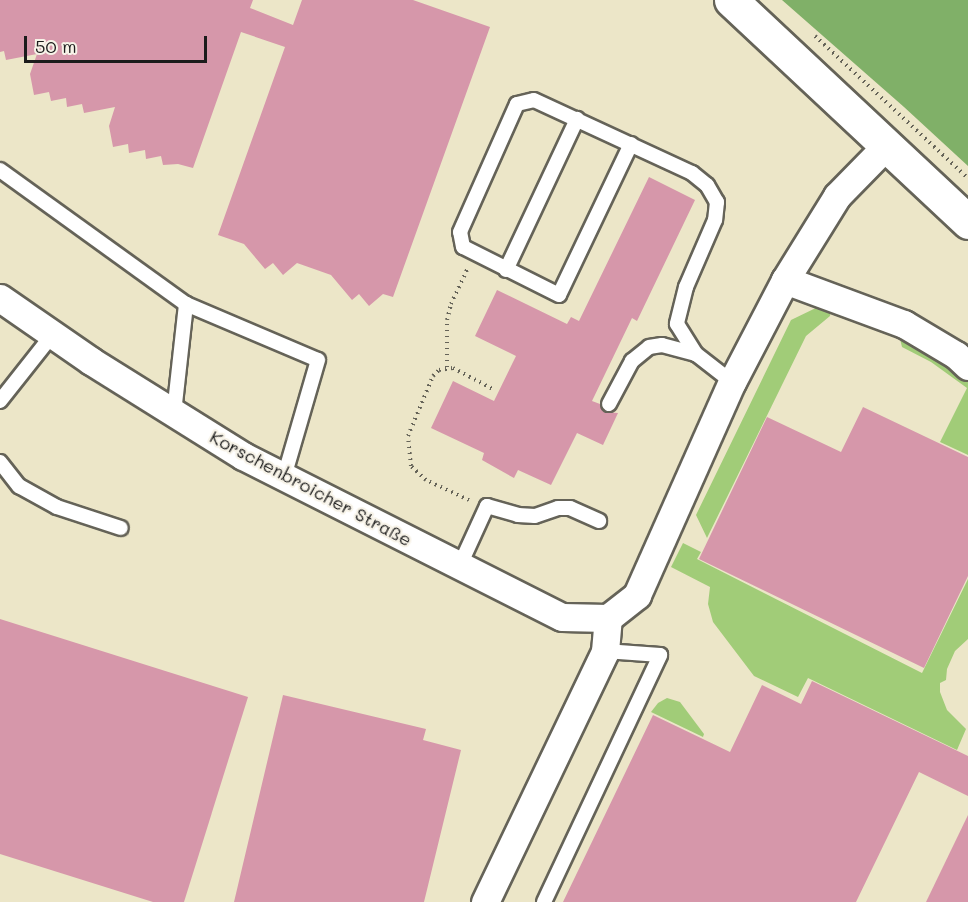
<!DOCTYPE html>
<html>
<head>
<meta charset="utf-8">
<style>
	body { margin:0 }
	#map { position:relative; width:968px; height:902px; overflow:hidden; background:#ece6c8; font-family:Mali,sans-serif }
	div>[style] { position:absolute }
	.green>* { inset:0; background:#a1cc78 }
	.forest>* { inset:0; background:#80b068 }
	.building>* { inset:0; background:#d697aa }
	.path>* { height:4px; margin-top:-2px; transform-origin:0; background:repeating-linear-gradient(90deg,#656358 0 1.5px,transparent 0 6px) }
	.roads { filter:drop-shadow(2px 0 #656358) drop-shadow(-2px 0 #656358) drop-shadow(0 2px #656358) drop-shadow(0 -2px #656358) }
	.lane>* { height:14px; margin:-7px; padding:0 7px; transform-origin:7px; border-radius:7px; background:#fff }
	.street>* { height:27px; margin:-13.5px; padding:0 13.5px; transform-origin:13.5px; border-radius:13.5px; background:#fff }
	.primary>* { height:33px; margin:-16.5px; padding:0 16.5px; transform-origin:16.5px; border-radius:16.5px; background:#fff }
	span { translate:-50% -50%; white-space:nowrap; text-align:center; line-height:1.15; -webkit-text-stroke:4.5px #f7f3e8; paint-order:stroke }
	.street-label { font-size:18px; color:#1c1c1c }
	.scale { position:absolute; left:24px; top:36px; width:183px; height:27px; box-sizing:border-box; border:3px solid #1c1c1c; border-top:0; padding-left:8px; font-size:18px; line-height:21px; white-space:nowrap; color:#1c1c1c; -webkit-text-stroke:4px #f7f3e8; paint-order:stroke }
</style>
</head>
<body>
<div id="map">
	<div class="green">
		<i style="clip-path:polygon(822px 305px,831px 309px,830px 316px,806px 336px,707px 538px,696px 515px,791px 320px)"></i>
		<i style="clip-path:polygon(902px 333px,968px 374px,968px 455px,940px 442px,967px 388px,931px 362px,902px 347px,900px 339px)"></i>
		<i style="clip-path:polygon(683px 543px,701px 552px,697px 559px,922px 673px,968px 579px,968px 639px,955px 651px,947px 669px,946px 680px,940px 683px,940px 692px,947px 710px,966px 729px,957px 750px,808px 678px,798px 697px,754px 676px,713px 622px,708px 604px,710px 587px,671px 567px)"></i>
		<i style="clip-path:polygon(667px 698px,680px 702px,704px 734px,703px 737px,651px 712px,658px 703px)"></i>
	</div>
	<div class="forest">
		<i style="clip-path:polygon(782px 0,968px 0,968px 166px,904px 107px)"></i>
	</div>
	<div class="building">
		<i style="clip-path:polygon(0 0,253px 0,250px 8px,293px 25px,302px 0,413px 0,490px 27px,393px 297px,383px 294px,369px 306px,359px 294px,352px 300px,331px 275px,297px 263px,283px 275px,273px 263px,265px 269px,244px 244px,218px 235px,285px 47px,241px 32px,193px 168px,178px 164px,163px 165px,161px 156px,146px 159px,145px 150px,129px 153px,128px 144px,113px 147px,109px 126px,115px 107px,84px 113px,82px 104px,67px 107px,66px 98px,51px 101px,49px 92px,34px 95px,30px 74px,37px 54px,6px 60px,4px 51px,0 52px)"></i>
		<i style="clip-path:polygon(649px 177px,695px 200px,637px 321px,632px 318px,592px 401px,600px 404px,605px 412px,618px 413px,603px 445px,577px 433px,551px 485px,518px 470px,514px 478px,482px 460px,484px 453px,431px 428px,453px 381px,494px 401px,516px 356px,475px 336px,497px 290px,567px 324px,571px 317px,579px 321px)"></i>
		<i style="clip-path:polygon(863px 407px,968px 457px,968px 576px,924px 668px,699px 559px,767px 417px,841px 452px)"></i>
		<i style="clip-path:polygon(0 619px,248px 697px,184px 902px,153px 902px,0 854px)"></i>
		<i style="clip-path:polygon(812px 681px,968px 756px,968px 796px,919px 772px,856px 902px,563px 902px,653px 715px,730px 752px,762px 685px,801px 704px)"></i>
		<i style="clip-path:polygon(283px 695px,426px 729px,423px 740px,461px 750px,424px 902px,234px 902px)"></i>
		<i style="clip-path:polygon(968px 815px,968px 902px,926px 902px)"></i>
	</div>
	<div class="path">
		<i style="left:815px;top:36px;width:209px;rotate:42.9deg"></i>
		<i style="left:447px;top:367px;width:47px;rotate:-90deg"></i>
		<i style="left:447px;top:320px;width:16px;rotate:-76deg"></i>
		<i style="left:451px;top:304px;width:38px;rotate:-65deg"></i>
		<i style="left:469px;top:500px;width:47px;rotate:-155.1deg"></i>
		<i style="left:426px;top:480px;width:21px;rotate:-137deg"></i>
		<i style="left:411px;top:466px;width:30px;rotate:-96deg"></i>
		<i style="left:408px;top:436px;width:65px;rotate:-67.4deg"></i>
		<i style="left:433px;top:376px;width:8px;rotate:-45deg"></i>
		<i style="left:439px;top:370px;width:14px;rotate:-8deg"></i>
		<i style="left:453px;top:368px;width:45px;rotate:27.7deg"></i>
	</div>
	<div class="roads">
		<div class="lane">
			<i style="left:631px;top:144px;width:167px;rotate:115.5deg"></i>
			<i style="left:559px;top:295px;width:107px;rotate:-153.4deg"></i>
			<i style="left:463px;top:247px;width:15px;rotate:-101deg"></i>
			<i style="left:460px;top:232px;width:140px;rotate:-66deg"></i>
			<i style="left:517px;top:104px;width:17px;rotate:-13deg"></i>
			<i style="left:534px;top:100px;width:174px;rotate:24.8deg"></i>
			<i style="left:692px;top:173px;width:19px;rotate:39deg"></i>
			<i style="left:707px;top:185px;width:20px;rotate:60deg"></i>
			<i style="left:717px;top:202px;width:18px;rotate:96deg"></i>
			<i style="left:715px;top:220px;width:73px;rotate:113.4deg"></i>
			<i style="left:686px;top:287px;width:38px;rotate:104deg"></i>
			<i style="left:677px;top:324px;width:36px;rotate:58deg"></i>
			<i style="left:696px;top:354px;width:46px;rotate:37.9deg"></i>
			<i style="left:0;top:170px;width:229px;rotate:35.8deg"></i>
			<i style="left:186px;top:304px;width:143px;rotate:23deg"></i>
			<i style="left:318px;top:360px;width:122px;rotate:106.2deg"></i>
			<i style="left:506px;top:270px;width:167px;rotate:-64.8deg"></i>
			<i style="left:0;top:401px;width:85px;rotate:-51.7deg"></i>
			<i style="left:609px;top:404px;width:49px;rotate:-61.9deg"></i>
			<i style="left:632px;top:361px;width:22px;rotate:-39deg"></i>
			<i style="left:649px;top:347px;width:13px;rotate:-9deg"></i>
			<i style="left:662px;top:345px;width:35px;rotate:15deg"></i>
			<i style="left:174px;top:413px;width:110px;rotate:-83.7deg"></i>
			<i style="left:0;top:462px;width:31px;rotate:52deg"></i>
			<i style="left:19px;top:486px;width:43px;rotate:28.9deg"></i>
			<i style="left:57px;top:507px;width:67px;rotate:18.2deg"></i>
			<i style="left:460px;top:565px;width:65px;rotate:-65.4deg"></i>
			<i style="left:487px;top:506px;width:32px;rotate:16deg"></i>
			<i style="left:518px;top:515px;width:17px;rotate:3deg"></i>
			<i style="left:535px;top:516px;width:24px;rotate:-19deg"></i>
			<i style="left:558px;top:508px;width:12px"></i>
			<i style="left:570px;top:508px;width:32px;rotate:24deg"></i>
			<i style="left:544px;top:902px;width:273px;rotate:-64.8deg"></i>
			<i style="left:660px;top:655px;width:55px;rotate:-175.8deg"></i>
		</div>
		<div class="street">
			<i style="left:785px;top:280px;width:127px;rotate:20.3deg"></i>
			<i style="left:904px;top:324px;width:61px;rotate:30.8deg"></i>
			<i style="left:956px;top:355px;width:16px;rotate:43deg"></i>
			<i style="left:0;top:298px;width:111px;rotate:34.7deg"></i>
			<i style="left:91px;top:361px;width:179px;rotate:32deg"></i>
			<i style="left:243px;top:456px;width:357px;rotate:26.8deg"></i>
			<i style="left:562px;top:617px;width:46px;rotate:1.2deg"></i>
			<i style="left:608px;top:618px;width:37px;rotate:-38deg"></i>
			<i style="left:637px;top:595px;width:233px;rotate:-66deg"></i>
			<i style="left:732px;top:382px;width:115px;rotate:-62.5deg"></i>
			<i style="left:785px;top:280px;width:99px;rotate:-58.2deg"></i>
			<i style="left:837px;top:196px;width:71px;rotate:-45.6deg"></i>
			<i style="left:485px;top:902px;width:278px;rotate:-64.4deg"></i>
			<i style="left:605px;top:651px;width:33px;rotate:-85deg"></i>
		</div>
		<div class="primary">
			<i style="left:731px;top:0;width:325px;rotate:43.1deg"></i>
		</div>
	</div>
	<div class="street-label">
		<span style="left:311px;top:488px;rotate:28deg">Korschenbroicher Straße</span>
	</div>
	<div class="scale">50 m</div>
</div>
</body>
</html>
